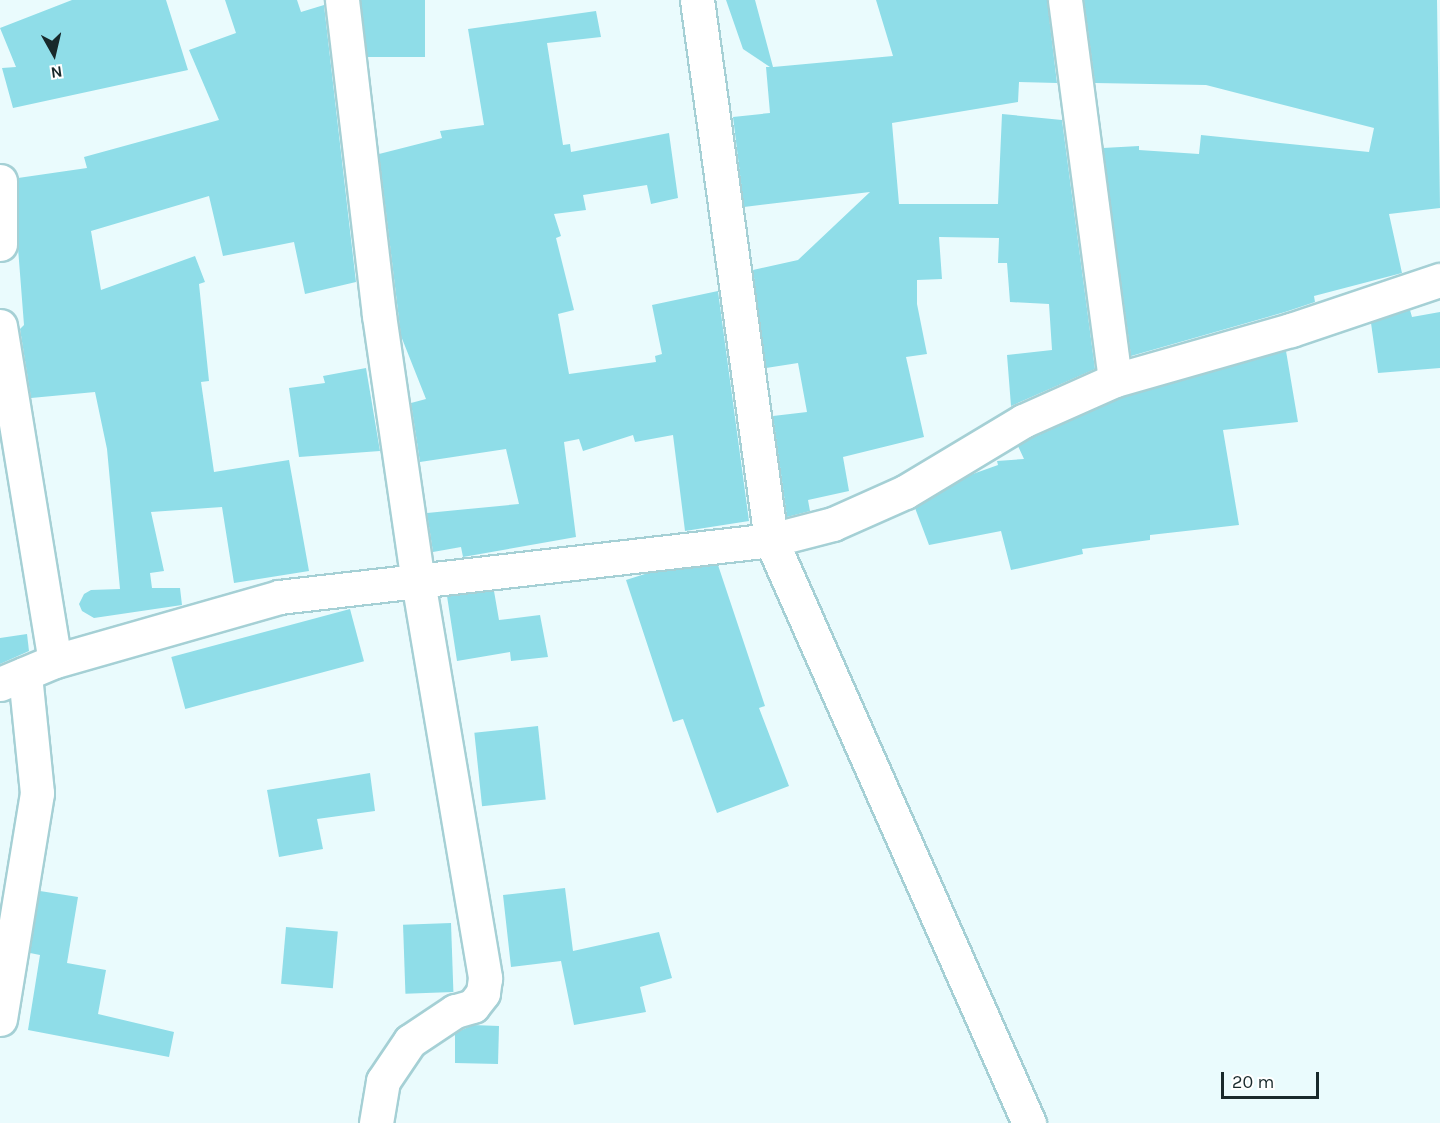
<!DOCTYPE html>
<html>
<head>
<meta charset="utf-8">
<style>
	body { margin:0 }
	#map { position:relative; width:1440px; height:1123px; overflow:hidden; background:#eafbfd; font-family:Karla,sans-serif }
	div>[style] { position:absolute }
	.building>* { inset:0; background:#8fdde8; transform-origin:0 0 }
	.roads { filter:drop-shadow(2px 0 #a5d0d5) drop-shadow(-2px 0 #a5d0d5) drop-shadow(0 2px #a5d0d5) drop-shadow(0 -2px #a5d0d5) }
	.street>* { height:33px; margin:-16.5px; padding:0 16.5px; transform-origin:16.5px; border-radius:16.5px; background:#fff }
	span { translate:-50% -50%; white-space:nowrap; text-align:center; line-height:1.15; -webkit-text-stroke:4.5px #fff; paint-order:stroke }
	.north { position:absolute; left:24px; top:24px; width:60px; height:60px; -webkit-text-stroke:4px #fff; paint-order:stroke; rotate:172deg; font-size:16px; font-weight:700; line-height:24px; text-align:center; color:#18292b }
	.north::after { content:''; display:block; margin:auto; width:21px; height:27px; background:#18292b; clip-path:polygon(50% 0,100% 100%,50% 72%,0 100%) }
	.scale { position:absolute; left:1221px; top:1072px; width:98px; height:27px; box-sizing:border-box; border:3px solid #18292b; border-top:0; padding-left:8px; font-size:18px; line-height:21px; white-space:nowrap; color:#18292b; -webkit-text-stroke:4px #fff; paint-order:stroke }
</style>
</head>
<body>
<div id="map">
	<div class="building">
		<i style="clip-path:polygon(72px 0,166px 0,188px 70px,13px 108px,2px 68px,16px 67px,0 28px)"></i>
		<i style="clip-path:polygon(225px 0,297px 0,301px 12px,324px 5px,356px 282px,305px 294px,294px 242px,223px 256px,209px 196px,91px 231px,101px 290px,195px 256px,205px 282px,199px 284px,209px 381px,201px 382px,214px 472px,289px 460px,309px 571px,234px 583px,222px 507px,151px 512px,164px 571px,150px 573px,152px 588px,180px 588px,182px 605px,94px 618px,82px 611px,79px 604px,84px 594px,91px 590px,120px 589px,107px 449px,95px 392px,31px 398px,20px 329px,24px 325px,18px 248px,18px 178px,87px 168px,84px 157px,219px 120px,189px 50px,236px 33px)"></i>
		<i style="left:361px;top:0;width:64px;height:57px"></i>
		<i style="clip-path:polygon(726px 0,755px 0,773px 67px,893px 56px,876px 0,1047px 0,1057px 83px,1019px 82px,1018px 102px,892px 123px,899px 204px,998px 204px,1002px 114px,1062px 120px,1095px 369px,1011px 406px,1007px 355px,1052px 350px,1049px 304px,1010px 302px,1007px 263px,998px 263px,999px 238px,939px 237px,942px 279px,917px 280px,917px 304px,927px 354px,906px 357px,924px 437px,843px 457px,849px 491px,808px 500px,810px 511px,787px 517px,773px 416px,807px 412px,798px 363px,766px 368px,753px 270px,798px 260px,870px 192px,744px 207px,733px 117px,770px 113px,766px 67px,770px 67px,743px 49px)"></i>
		<i style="clip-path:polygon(1084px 0,1437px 0,1440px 208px,1389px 214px,1402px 273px,1314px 296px,1315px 302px,1285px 312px,1131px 356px,1103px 148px,1139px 146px,1139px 150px,1199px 154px,1201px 135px,1369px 152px,1374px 128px,1206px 85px,1095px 83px)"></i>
		<i style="clip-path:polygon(596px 11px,601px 37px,547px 43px,563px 145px,570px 144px,571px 152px,669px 133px,678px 198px,651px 204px,647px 185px,583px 195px,586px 210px,554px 214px,561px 236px,556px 238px,574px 310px,558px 314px,569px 374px,656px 362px,655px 356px,662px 354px,652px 305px,718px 291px,749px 521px,685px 531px,673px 435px,635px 442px,633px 435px,583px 451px,579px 439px,564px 442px,576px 537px,463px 557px,461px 547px,433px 552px,427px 513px,519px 504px,506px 449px,420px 462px,411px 403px,426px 399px,401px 336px,379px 154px,442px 138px,440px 131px,484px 125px,468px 29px)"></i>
		<i style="clip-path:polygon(1410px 310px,1412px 317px,1440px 312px,1440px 368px,1378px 373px,1371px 323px)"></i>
		<i style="clip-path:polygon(1286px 351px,1298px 422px,1223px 430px,1239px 525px,1150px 535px,1150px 540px,1082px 549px,1083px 554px,1011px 570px,1001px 531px,929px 545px,915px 508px,970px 475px,998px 465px,997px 461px,1024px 459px,1018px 446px,1032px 438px,1121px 398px)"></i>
		<i style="clip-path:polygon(366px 368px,380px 451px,299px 457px,289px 388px,325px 383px,323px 376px)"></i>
		<i style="clip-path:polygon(718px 565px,765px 706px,759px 708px,789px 786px,717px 813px,683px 719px,673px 722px,626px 580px,648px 573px)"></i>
		<i style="clip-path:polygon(494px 591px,499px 620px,540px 615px,548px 657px,511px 661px,510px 652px,457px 661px,447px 596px)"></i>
		<i style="left:350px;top:609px;width:54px;height:185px;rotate:75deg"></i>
		<i style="clip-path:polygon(27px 634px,29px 651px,0 664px,0 638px)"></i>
		<i style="left:538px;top:726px;width:74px;height:64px;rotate:84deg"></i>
		<i style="clip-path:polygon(370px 773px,375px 811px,317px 819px,323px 849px,279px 857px,267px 790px)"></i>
		<i style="clip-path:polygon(565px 888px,573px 951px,659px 932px,672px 978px,640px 987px,646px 1012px,574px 1025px,561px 961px,511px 967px,503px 895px)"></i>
		<i style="clip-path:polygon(40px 891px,78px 897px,67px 963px,106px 970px,98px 1014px,174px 1032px,169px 1057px,28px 1030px,40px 955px,30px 953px)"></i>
		<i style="left:451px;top:923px;width:69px;height:48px;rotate:88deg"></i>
		<i style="left:286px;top:927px;width:52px;height:57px;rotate:5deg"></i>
		<i style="clip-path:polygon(473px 1025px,499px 1026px,498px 1064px,455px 1063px,455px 1033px)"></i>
	</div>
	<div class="roads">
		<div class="street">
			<i style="left:342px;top:0;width:317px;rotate:83.3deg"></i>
			<i style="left:379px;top:315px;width:269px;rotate:81.7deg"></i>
			<i style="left:418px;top:581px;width:403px;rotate:80.4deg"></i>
			<i style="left:485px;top:978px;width:15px;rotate:98deg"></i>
			<i style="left:483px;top:993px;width:16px;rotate:128deg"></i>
			<i style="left:473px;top:1006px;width:19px;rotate:164deg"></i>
			<i style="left:455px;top:1011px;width:54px;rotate:146.3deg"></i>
			<i style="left:410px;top:1041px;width:48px;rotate:124deg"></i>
			<i style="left:383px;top:1081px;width:43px;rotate:99.5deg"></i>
			<i style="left:697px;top:0;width:545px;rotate:82.2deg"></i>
			<i style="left:771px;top:540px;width:638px;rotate:66.13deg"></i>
			<i style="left:1065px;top:0;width:383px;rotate:82.5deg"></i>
			<i style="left:0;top:181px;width:63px;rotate:90deg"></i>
			<i style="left:0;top:326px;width:339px;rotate:80.7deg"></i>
			<i style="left:0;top:684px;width:60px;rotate:-22.7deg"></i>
			<i style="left:55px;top:661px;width:233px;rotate:-15.9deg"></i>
			<i style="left:279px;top:597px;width:495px;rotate:-6.6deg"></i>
			<i style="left:771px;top:540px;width:64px;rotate:-14.5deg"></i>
			<i style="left:833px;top:524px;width:79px;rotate:-24deg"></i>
			<i style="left:905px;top:492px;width:138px;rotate:-31deg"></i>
			<i style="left:1023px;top:421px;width:101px;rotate:-24deg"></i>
			<i style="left:1115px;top:380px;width:183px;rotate:-15.9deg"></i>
			<i style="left:1291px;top:330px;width:157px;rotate:-18.6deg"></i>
			<i style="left:0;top:1019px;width:229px;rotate:-80.7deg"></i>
			<i style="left:37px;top:793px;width:120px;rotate:-95.8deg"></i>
		</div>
	</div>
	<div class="north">N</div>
	<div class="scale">20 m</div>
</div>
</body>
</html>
